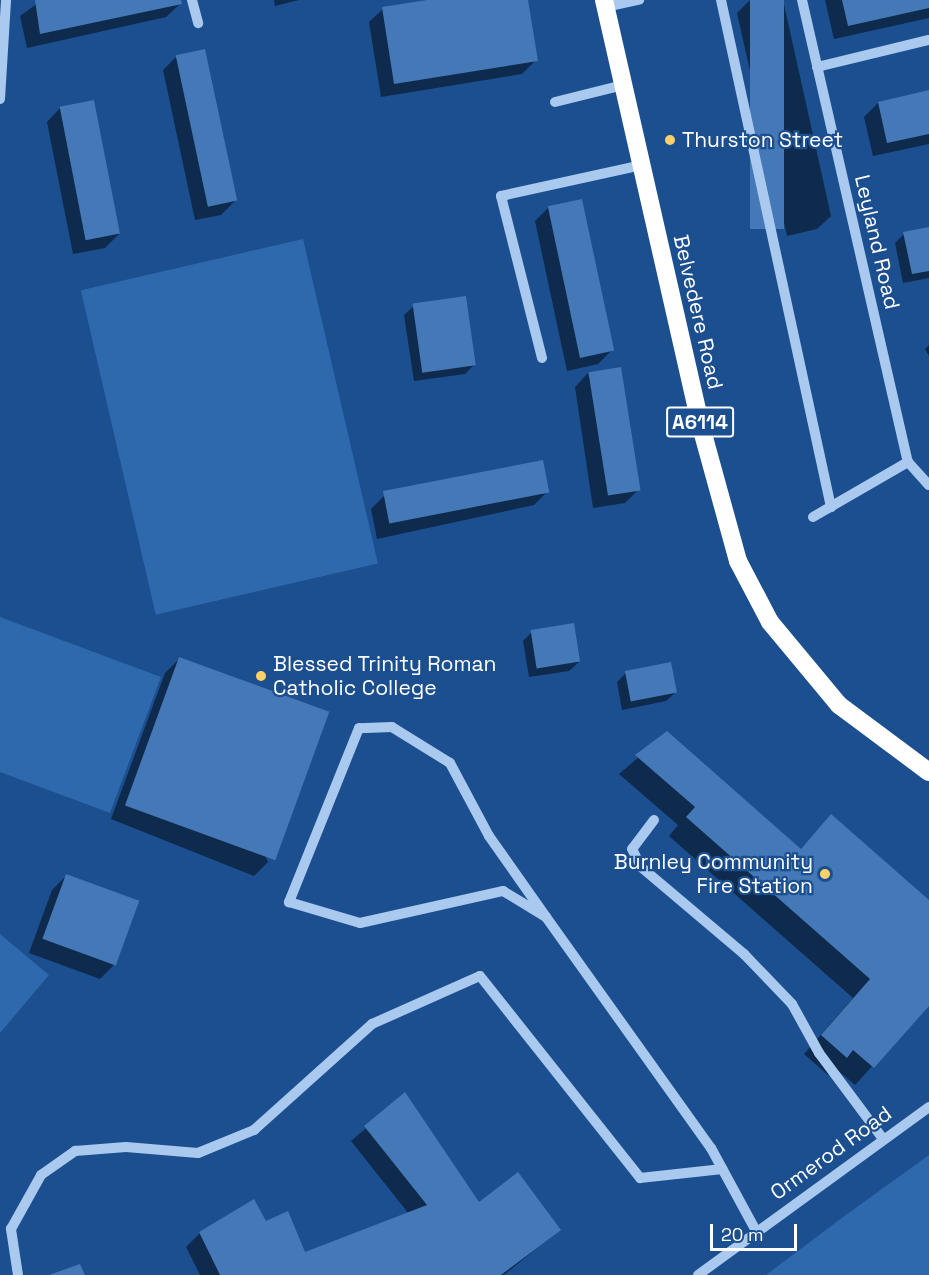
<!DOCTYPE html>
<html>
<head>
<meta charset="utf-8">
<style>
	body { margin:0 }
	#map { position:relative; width:929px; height:1275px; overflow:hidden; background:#1b4f8f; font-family:"Space Grotesk",sans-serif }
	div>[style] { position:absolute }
	.green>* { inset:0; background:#2e69ad; transform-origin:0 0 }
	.shadow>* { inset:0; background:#0007 }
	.building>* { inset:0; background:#4478b7; transform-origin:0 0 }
	.minor>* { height:10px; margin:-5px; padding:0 5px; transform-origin:5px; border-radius:5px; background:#a9c9ee }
	.highway>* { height:18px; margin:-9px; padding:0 9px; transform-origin:9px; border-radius:9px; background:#fff }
	.dots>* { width:16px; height:16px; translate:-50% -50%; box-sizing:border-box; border:3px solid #1b4f8f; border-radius:50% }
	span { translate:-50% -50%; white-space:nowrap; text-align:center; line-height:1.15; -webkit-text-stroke:4.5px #1b4f8f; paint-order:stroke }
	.shield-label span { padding:2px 4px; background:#1b4f8f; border:2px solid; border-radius:4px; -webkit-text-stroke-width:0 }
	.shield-label { font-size:20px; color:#fff; font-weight:700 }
	.poi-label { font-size:21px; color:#fff }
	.left { translate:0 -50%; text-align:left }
	.right { translate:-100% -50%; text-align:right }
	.street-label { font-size:21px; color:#fff }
	.scale { position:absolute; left:710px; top:1224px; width:87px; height:27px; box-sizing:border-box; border:3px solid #fff; border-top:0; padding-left:8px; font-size:18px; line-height:21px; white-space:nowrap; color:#fff; -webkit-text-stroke:4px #1b4f8f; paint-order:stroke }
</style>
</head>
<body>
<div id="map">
	<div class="green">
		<i style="left:303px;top:239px;width:333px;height:228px;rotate:77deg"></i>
		<i style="clip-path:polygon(0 617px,161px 677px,110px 813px,0 772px)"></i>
		<i style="clip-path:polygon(0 934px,49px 975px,0 1033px)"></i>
		<i style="clip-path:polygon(929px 1155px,929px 1275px,766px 1275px,843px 1217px)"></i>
	</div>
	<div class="shadow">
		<i style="clip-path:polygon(42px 0,179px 0,180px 4px,166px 17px,27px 48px,20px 16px)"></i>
		<i style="clip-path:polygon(274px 0,299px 0,275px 6px)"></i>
		<i style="clip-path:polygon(437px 0,527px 0,536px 60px,522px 74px,381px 97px,369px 22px,383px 9px)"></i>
		<i style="clip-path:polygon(750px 0,783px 0,831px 216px,817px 229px,787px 236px,737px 13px)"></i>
		<i style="clip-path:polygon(825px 0,929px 0,929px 18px,834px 39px)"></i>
		<i style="clip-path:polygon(177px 56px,235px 201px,221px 215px,195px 220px,163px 70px)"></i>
		<i style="clip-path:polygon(929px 92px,929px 144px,873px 156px,864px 117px,878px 103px)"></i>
		<i style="clip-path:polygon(60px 108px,119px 234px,105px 248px,73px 254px,47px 122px)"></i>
		<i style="clip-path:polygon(549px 207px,612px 350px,598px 364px,567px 371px,535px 221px)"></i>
		<i style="clip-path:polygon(929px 229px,929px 278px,903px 283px,895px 243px,904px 234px)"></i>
		<i style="clip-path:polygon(414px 306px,475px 364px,465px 374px,414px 381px,404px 315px)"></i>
		<i style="clip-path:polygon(929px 345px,929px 356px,925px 349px)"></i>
		<i style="clip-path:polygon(588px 373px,639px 489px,625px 503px,593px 508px,575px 387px)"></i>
		<i style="clip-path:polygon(548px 491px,534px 505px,377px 539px,371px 509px,385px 495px)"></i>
		<i style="clip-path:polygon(532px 632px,579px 662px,569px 671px,529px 677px,523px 641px)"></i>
		<i style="clip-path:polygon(179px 659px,268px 862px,254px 876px,111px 819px,165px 673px)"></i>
		<i style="clip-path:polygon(626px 673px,676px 692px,666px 701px,622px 710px,617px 682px)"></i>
		<i style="clip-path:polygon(667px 733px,800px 850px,831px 816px,929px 902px,929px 1004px,855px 1085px,835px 1068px,828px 1075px,804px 1054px,853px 998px,669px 836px,678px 825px,619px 774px)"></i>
		<i style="clip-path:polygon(66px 876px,114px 965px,100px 979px,29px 953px,52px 890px)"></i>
		<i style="clip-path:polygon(405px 1095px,479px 1204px,559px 1230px,504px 1275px,200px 1275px,186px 1247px,200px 1233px,265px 1223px,304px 1254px,409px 1214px,351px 1141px)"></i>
	</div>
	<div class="building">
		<i style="clip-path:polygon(35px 0,181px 0,182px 4px,40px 34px)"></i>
		<i style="clip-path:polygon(427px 0,528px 0,538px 61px,394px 84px,382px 7px)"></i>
		<i style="left:750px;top:0;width:34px;height:229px"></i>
		<i style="clip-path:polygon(842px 0,929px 0,929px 8px,848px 26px)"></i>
		<i style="left:205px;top:49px;width:155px;height:30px;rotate:78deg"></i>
		<i style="clip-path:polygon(929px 90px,929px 134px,887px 143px,878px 102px)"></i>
		<i style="left:94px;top:100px;width:136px;height:35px;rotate:79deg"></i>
		<i style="left:582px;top:199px;width:155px;height:35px;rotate:78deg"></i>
		<i style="clip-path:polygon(929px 227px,929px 271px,912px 274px,903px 232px)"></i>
		<i style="left:466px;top:296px;width:70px;height:54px;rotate:82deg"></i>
		<i style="left:621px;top:367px;width:125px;height:33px;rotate:81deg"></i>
		<i style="left:543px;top:460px;width:33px;height:163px;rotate:79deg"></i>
		<i style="left:574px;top:623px;width:39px;height:44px;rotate:81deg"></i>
		<i style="left:179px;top:657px;width:160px;height:158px;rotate:20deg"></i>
		<i style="left:671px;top:662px;width:31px;height:47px;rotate:79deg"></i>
		<i style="clip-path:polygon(667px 731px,801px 849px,831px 814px,929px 900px,929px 1006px,874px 1068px,853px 1050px,847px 1058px,821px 1035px,870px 979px,686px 817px,695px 807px,635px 755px)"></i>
		<i style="left:66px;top:874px;width:78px;height:69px;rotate:20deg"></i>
		<i style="clip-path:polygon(405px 1092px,479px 1202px,518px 1172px,561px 1230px,501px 1275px,220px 1275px,199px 1232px,254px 1199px,266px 1221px,288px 1211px,305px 1252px,427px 1205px,364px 1126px)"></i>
		<i style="clip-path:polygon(80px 1264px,85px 1275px,49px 1275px)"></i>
	</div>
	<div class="minor">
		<i style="left:192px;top:0;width:24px;rotate:75deg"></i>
		<i style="left:721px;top:0;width:519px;rotate:77.76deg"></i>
		<i style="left:802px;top:0;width:474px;rotate:77.1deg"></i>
		<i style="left:908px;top:462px;width:31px;rotate:48deg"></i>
		<i style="left:605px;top:7px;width:35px;rotate:-12deg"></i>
		<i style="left:817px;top:67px;width:115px;rotate:-13.6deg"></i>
		<i style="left:0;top:99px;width:99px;rotate:-86.5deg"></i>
		<i style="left:555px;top:102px;width:70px;rotate:-14deg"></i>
		<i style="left:542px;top:358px;width:167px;rotate:-104.2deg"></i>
		<i style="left:501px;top:196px;width:144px;rotate:-12.4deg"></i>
		<i style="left:813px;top:517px;width:110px;rotate:-30.1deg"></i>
		<i style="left:654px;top:820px;width:36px;rotate:127deg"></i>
		<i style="left:632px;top:849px;width:20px;rotate:63deg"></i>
		<i style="left:641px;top:867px;width:135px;rotate:40.2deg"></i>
		<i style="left:744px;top:954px;width:69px;rotate:46.2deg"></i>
		<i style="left:792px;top:1004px;width:56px;rotate:61.1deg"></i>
		<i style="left:819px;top:1053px;width:107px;rotate:53.3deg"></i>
		<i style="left:546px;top:917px;width:99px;rotate:-125.1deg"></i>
		<i style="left:489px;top:836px;width:83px;rotate:-118.1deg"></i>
		<i style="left:450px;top:763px;width:68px;rotate:-148.2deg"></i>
		<i style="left:392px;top:727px;width:33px;rotate:178deg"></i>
		<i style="left:359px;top:728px;width:188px;rotate:111.9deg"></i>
		<i style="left:289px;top:902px;width:74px;rotate:16.5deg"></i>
		<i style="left:360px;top:923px;width:147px;rotate:-12.6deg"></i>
		<i style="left:503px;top:891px;width:50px;rotate:31.2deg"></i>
		<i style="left:546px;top:917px;width:284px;rotate:54.5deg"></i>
		<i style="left:711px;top:1148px;width:94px;rotate:61.5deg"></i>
		<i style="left:18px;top:1275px;width:47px;rotate:-98.7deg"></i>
		<i style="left:11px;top:1229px;width:62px;rotate:-60.9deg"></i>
		<i style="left:41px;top:1175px;width:42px;rotate:-35.2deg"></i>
		<i style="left:75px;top:1151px;width:51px;rotate:-4.5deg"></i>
		<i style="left:126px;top:1147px;width:72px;rotate:4.8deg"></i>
		<i style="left:198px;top:1153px;width:61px;rotate:-22.3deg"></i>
		<i style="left:254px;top:1130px;width:159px;rotate:-41.9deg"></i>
		<i style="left:372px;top:1024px;width:118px;rotate:-24deg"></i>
		<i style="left:480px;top:976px;width:258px;rotate:51.6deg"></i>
		<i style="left:640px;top:1178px;width:83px;rotate:-6.2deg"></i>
		<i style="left:698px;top:1275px;width:286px;rotate:-36deg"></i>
	</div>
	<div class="highway">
		<i style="left:604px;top:0;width:434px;rotate:77.2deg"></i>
		<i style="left:700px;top:423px;width:143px;rotate:74.6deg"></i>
		<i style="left:738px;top:561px;width:69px;rotate:62.3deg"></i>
		<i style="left:770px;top:622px;width:108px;rotate:50.3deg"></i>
		<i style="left:839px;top:705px;width:112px;rotate:36.7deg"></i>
	</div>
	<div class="dots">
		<i style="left:670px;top:140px;background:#ffd166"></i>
		<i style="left:261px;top:676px;background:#ffd166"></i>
		<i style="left:825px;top:874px;background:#ffd166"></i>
	</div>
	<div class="shield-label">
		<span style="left:700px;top:422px">A6114</span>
	</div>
	<div class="poi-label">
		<span class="left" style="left:682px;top:140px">Thurston Street</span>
		<span class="left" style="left:273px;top:676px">Blessed Trinity Roman<br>Catholic College</span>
		<span class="right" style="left:813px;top:874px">Burnley Community<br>Fire Station</span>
	</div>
	<div class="street-label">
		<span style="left:877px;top:242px;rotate:77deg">Leyland Road</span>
		<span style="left:698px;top:312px;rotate:77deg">Belvedere Road</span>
		<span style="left:831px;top:1153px;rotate:-36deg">Ormerod Road</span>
	</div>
	<div class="scale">20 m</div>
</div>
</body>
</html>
